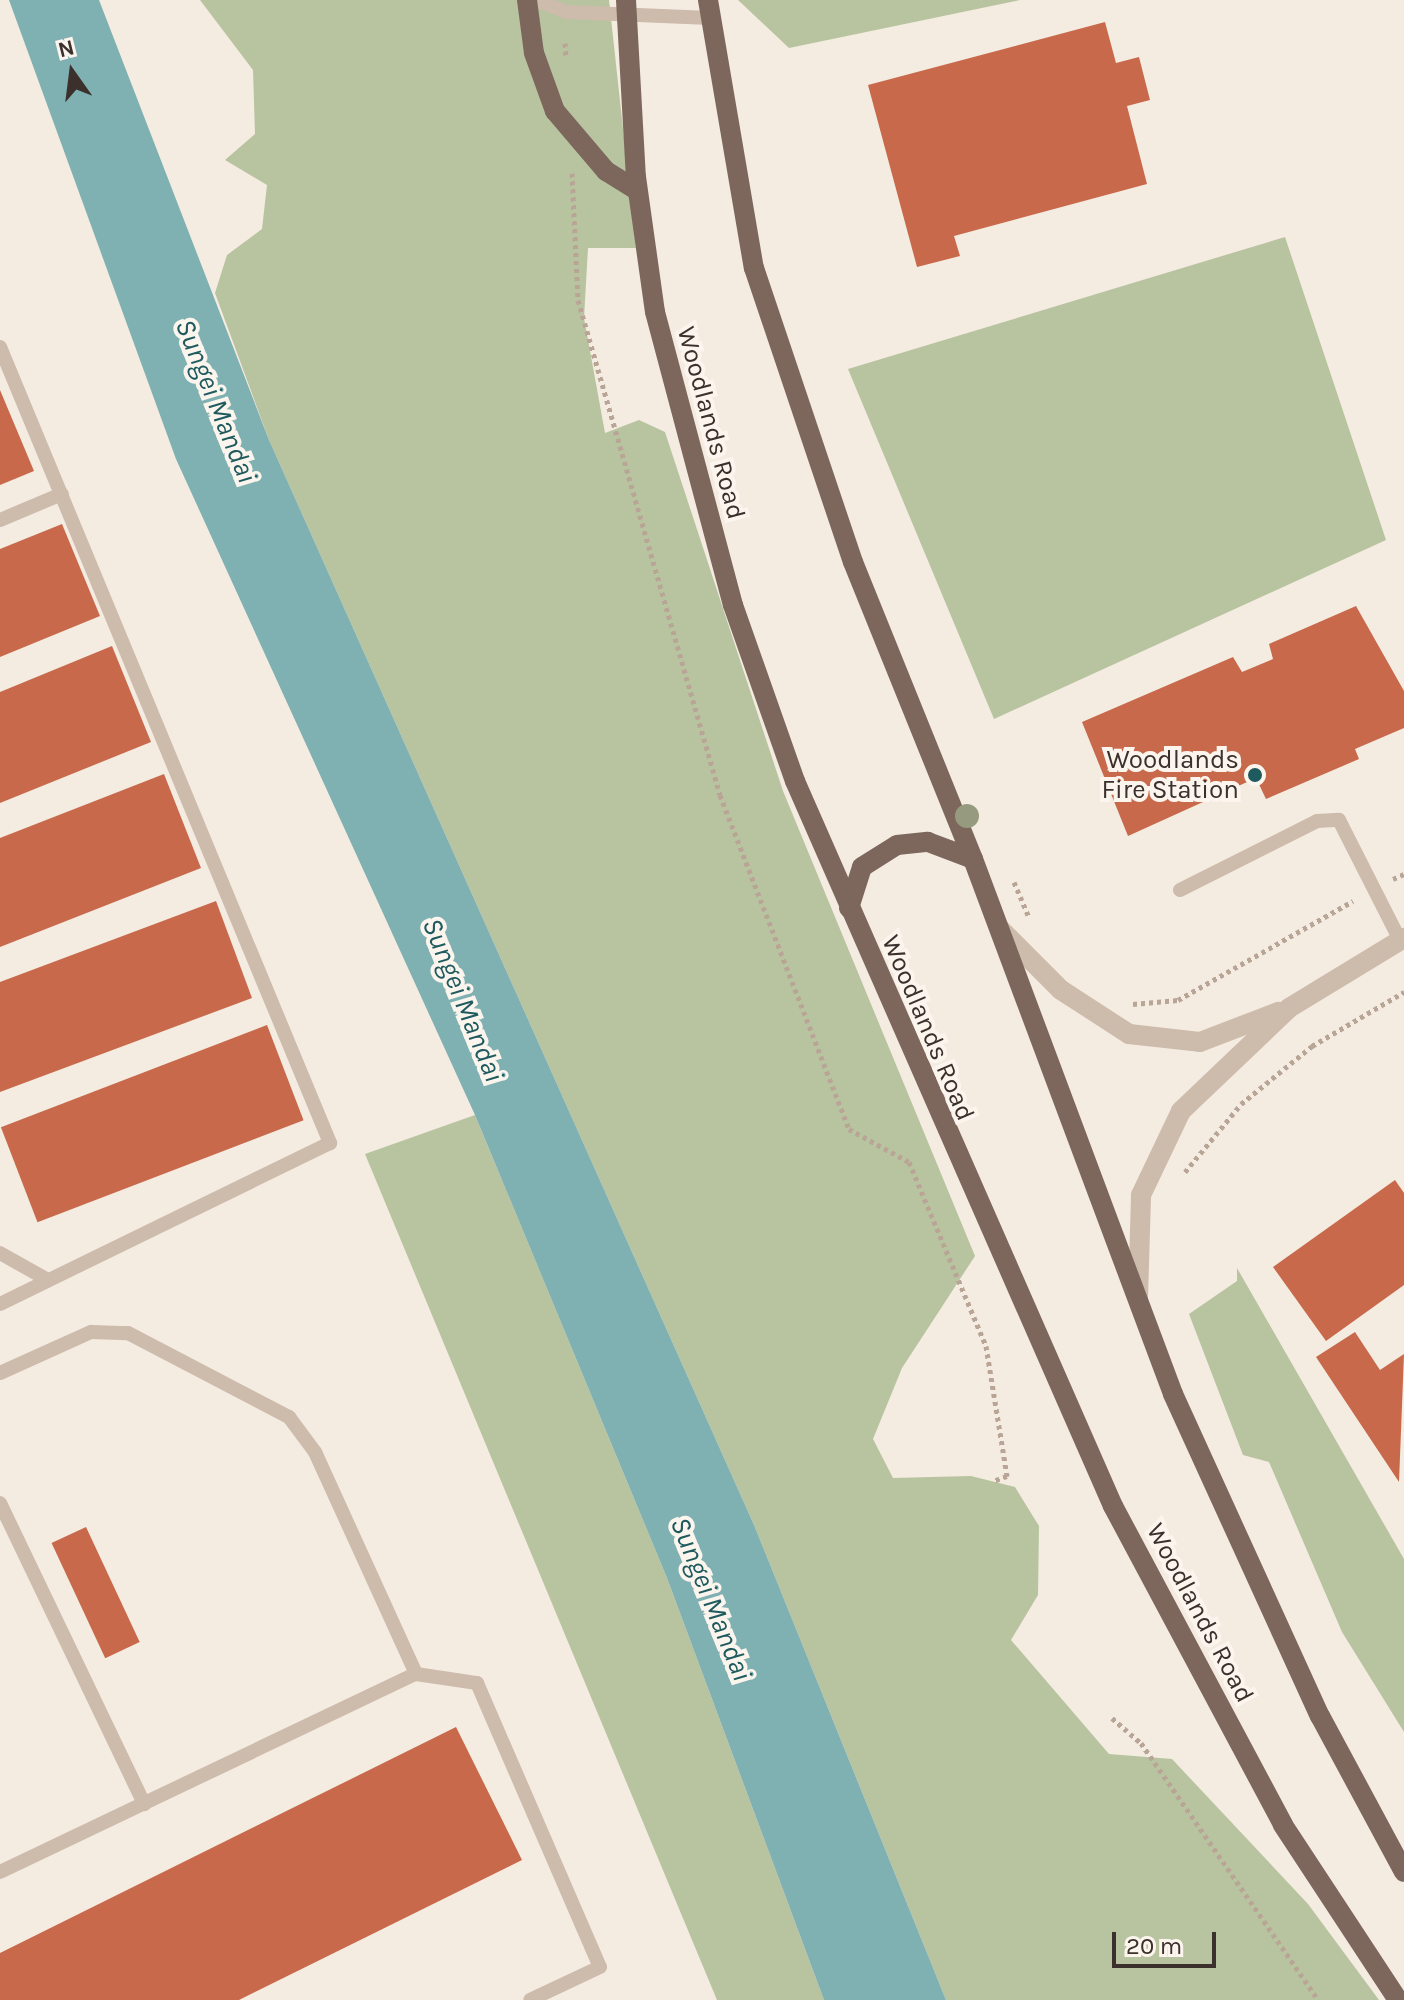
<!DOCTYPE html>
<html>
<head>
<meta charset="utf-8">
<style>
	body { margin:0 }
	#map { position:relative; width:1404px; height:2000px; overflow:hidden; background:#f4ebe1; font-family:Karla,sans-serif }
	div>[style] { position:absolute }
	.green>* { inset:0; background:#b8c4a0 }
	.water>* { inset:0; background:#7fb0b2 }
	.building>* { inset:0; background:#c8694b; transform-origin:0 0 }
	.path>* { height:5px; margin-top:-2.5px; transform-origin:0; background:repeating-linear-gradient(90deg,#b9a596 0 4px,transparent 0 8px) }
	.lane>* { height:14px; margin:-7px; padding:0 7px; transform-origin:7px; border-radius:7px; background:#cdbbac }
	.street>* { height:20px; margin:-10px; padding:0 10px; transform-origin:10px; border-radius:10px; background:#cdbbac }
	.primary>* { height:20px; margin:-10px; padding:0 10px; transform-origin:10px; border-radius:10px; background:#7d675c }
	.trees>* { width:24px; height:24px; margin:-12px; border-radius:50%; background:#969b7f }
	.dots>* { width:22px; height:22px; translate:-50% -50%; box-sizing:border-box; border:4px solid #fbf5ee; border-radius:50% }
	span { translate:-50% -50%; white-space:nowrap; text-align:center; line-height:1.15; -webkit-text-stroke:8px #fbf5ee; paint-order:stroke }
	.street-label { font-size:26px; color:#3b302b }
	.poi-label { font-size:26px; color:#3b302b }
	.right { translate:-100% -50%; text-align:right }
	.water-label { font-size:28px; color:#1f5a5e; font-style:italic }
	.north { position:absolute; left:32px; top:32px; width:80px; height:80px; -webkit-text-stroke:6px #fbf5ee; paint-order:stroke; rotate:346deg; font-size:22px; font-weight:700; line-height:32px; text-align:center; color:#3b302b }
	.north::after { content:''; display:block; margin:auto; width:28px; height:36px; background:#3b302b; clip-path:polygon(50% 0,100% 100%,50% 72%,0 100%) }
	.scale { position:absolute; left:1112px; top:1932px; width:104px; height:36px; box-sizing:border-box; border:4px solid #3b302b; border-top:0; padding-left:10px; font-size:24px; line-height:28px; white-space:nowrap; color:#3b302b; -webkit-text-stroke:6px #fbf5ee; paint-order:stroke }
</style>
</head>
<body>
<div id="map">
	<div class="green">
		<i style="clip-path:polygon(200px 0,609px 0,636px 248px,588px 248px,584px 318px,605px 433px,639px 420px,665px 432px,783px 791px,975px 1256px,902px 1368px,873px 1439px,893px 1478px,971px 1476px,1015px 1487px,1039px 1526px,1038px 1595px,1011px 1640px,1109px 1754px,1172px 1759px,1308px 1904px,1379px 2000px,946px 2000px,754px 1525px,269px 440px,215px 293px,227px 255px,262px 229px,267px 185px,225px 160px,255px 134px,253px 70px)"></i>
		<i style="clip-path:polygon(738px 0,1020px 0,789px 48px)"></i>
		<i style="clip-path:polygon(1285px 237px,1386px 540px,994px 719px,848px 369px)"></i>
		<i style="clip-path:polygon(475px 1115px,667px 1578px,824px 2000px,717px 2000px,365px 1154px)"></i>
		<i style="clip-path:polygon(1237px 1268px,1404px 1559px,1404px 1732px,1342px 1632px,1269px 1462px,1243px 1455px,1189px 1314px,1237px 1281px)"></i>
	</div>
	<div class="water">
		<i style="clip-path:polygon(9px 0,99px 0,269px 440px,754px 1525px,946px 2000px,824px 2000px,667px 1578px,475px 1115px,176px 459px)"></i>
	</div>
	<div class="building">
		<i style="clip-path:polygon(1105px 22px,1116px 63px,1139px 57px,1150px 100px,1127px 106px,1147px 184px,954px 236px,960px 256px,917px 267px,868px 85px)"></i>
		<i style="clip-path:polygon(0 390px,34px 471px,0 485px)"></i>
		<i style="clip-path:polygon(62px 524px,100px 616px,0 657px,0 549px)"></i>
		<i style="clip-path:polygon(1356px 606px,1404px 691px,1404px 728px,1355px 749px,1359px 759px,1266px 799px,1256px 778px,1128px 836px,1082px 722px,1233px 657px,1242px 672px,1273px 659px,1269px 644px)"></i>
		<i style="clip-path:polygon(112px 646px,151px 742px,0 803px,0 692px)"></i>
		<i style="clip-path:polygon(164px 774px,201px 868px,0 947px,0 838px)"></i>
		<i style="clip-path:polygon(216px 901px,252px 998px,0 1092px,0 982px)"></i>
		<i style="left:267px;top:1025px;width:102px;height:285px;rotate:69deg"></i>
		<i style="clip-path:polygon(1395px 1180px,1404px 1193px,1404px 1285px,1326px 1341px,1273px 1267px)"></i>
		<i style="clip-path:polygon(1355px 1332px,1380px 1370px,1404px 1354px,1399px 1482px,1316px 1357px)"></i>
		<i style="left:86px;top:1527px;width:127px;height:38px;rotate:65deg"></i>
		<i style="clip-path:polygon(456px 1727px,522px 1860px,239px 2000px,0 2000px,0 1953px)"></i>
	</div>
	<div class="path">
		<i style="left:565px;top:43px;width:13px;rotate:86deg"></i>
		<i style="left:572px;top:173px;width:127px;rotate:87.3deg"></i>
		<i style="left:578px;top:300px;width:515px;rotate:73.99deg"></i>
		<i style="left:720px;top:795px;width:358px;rotate:68.9deg"></i>
		<i style="left:849px;top:1129px;width:68px;rotate:28.8deg"></i>
		<i style="left:909px;top:1162px;width:199px;rotate:67.3deg"></i>
		<i style="left:986px;top:1346px;width:132px;rotate:80.8deg"></i>
		<i style="left:1007px;top:1476px;width:15px;rotate:160deg"></i>
		<i style="left:1393px;top:879px;width:12px;rotate:-24deg"></i>
		<i style="left:1014px;top:882px;width:38px;rotate:67deg"></i>
		<i style="left:1133px;top:1004px;width:45px;rotate:-5.1deg"></i>
		<i style="left:1178px;top:1000px;width:201px;rotate:-29.5deg"></i>
		<i style="left:1185px;top:1172px;width:88px;rotate:-50.5deg"></i>
		<i style="left:1241px;top:1104px;width:92px;rotate:-39.2deg"></i>
		<i style="left:1312px;top:1046px;width:107px;rotate:-30.4deg"></i>
		<i style="left:1112px;top:1718px;width:38px;rotate:41deg"></i>
		<i style="left:1141px;top:1743px;width:312px;rotate:55.4deg"></i>
	</div>
	<div class="lane">
		<i style="left:535px;top:0;width:33px;rotate:21deg"></i>
		<i style="left:566px;top:12px;width:144px;rotate:2.4deg"></i>
		<i style="left:0;top:347px;width:862px;rotate:67.48deg"></i>
		<i style="left:330px;top:1143px;width:367px;rotate:154deg"></i>
		<i style="left:0;top:520px;width:67px;rotate:-22.8deg"></i>
		<i style="left:1180px;top:890px;width:153px;rotate:-26.7deg"></i>
		<i style="left:1317px;top:821px;width:22px;rotate:-3deg"></i>
		<i style="left:1339px;top:820px;width:135px;rotate:63.1deg"></i>
		<i style="left:0;top:1253px;width:55px;rotate:29.4deg"></i>
		<i style="left:0;top:1373px;width:100px;rotate:-24.3deg"></i>
		<i style="left:91px;top:1332px;width:37px;rotate:2deg"></i>
		<i style="left:128px;top:1333px;width:182px;rotate:27.6deg"></i>
		<i style="left:289px;top:1417px;width:44px;rotate:53.4deg"></i>
		<i style="left:315px;top:1452px;width:244px;rotate:65.5deg"></i>
		<i style="left:0;top:1503px;width:334px;rotate:64.4deg"></i>
		<i style="left:0;top:1872px;width:461px;rotate:-25.5deg"></i>
		<i style="left:416px;top:1674px;width:62px;rotate:8.4deg"></i>
		<i style="left:477px;top:1683px;width:309px;rotate:66.6deg"></i>
		<i style="left:600px;top:1967px;width:77px;rotate:154.8deg"></i>
	</div>
	<div class="street">
		<i style="left:1000px;top:929px;width:86px;rotate:45deg"></i>
		<i style="left:1061px;top:990px;width:81px;rotate:32.9deg"></i>
		<i style="left:1129px;top:1034px;width:71px;rotate:6.4deg"></i>
		<i style="left:1200px;top:1042px;width:84px;rotate:-21deg"></i>
		<i style="left:1138px;top:1298px;width:103px;rotate:-88.3deg"></i>
		<i style="left:1141px;top:1195px;width:93px;rotate:-64.5deg"></i>
		<i style="left:1181px;top:1111px;width:149px;rotate:-43.6deg"></i>
		<i style="left:1289px;top:1008px;width:135px;rotate:-31.3deg"></i>
	</div>
	<div class="primary">
		<i style="left:527px;top:0;width:53px;rotate:82.5deg"></i>
		<i style="left:534px;top:53px;width:62px;rotate:70.1deg"></i>
		<i style="left:555px;top:111px;width:79px;rotate:49.6deg"></i>
		<i style="left:606px;top:171px;width:36px;rotate:32deg"></i>
		<i style="left:626px;top:0;width:177px;rotate:86.8deg"></i>
		<i style="left:636px;top:177px;width:136px;rotate:82deg"></i>
		<i style="left:655px;top:312px;width:303px;rotate:75.1deg"></i>
		<i style="left:733px;top:605px;width:187px;rotate:70.6deg"></i>
		<i style="left:795px;top:781px;width:792px;rotate:66.32deg"></i>
		<i style="left:1113px;top:1506px;width:361px;rotate:61.9deg"></i>
		<i style="left:1283px;top:1825px;width:209px;rotate:56.7deg"></i>
		<i style="left:708px;top:0;width:272px;rotate:80.3deg"></i>
		<i style="left:754px;top:268px;width:310px;rotate:71.4deg"></i>
		<i style="left:853px;top:562px;width:320px;rotate:68deg"></i>
		<i style="left:973px;top:859px;width:571px;rotate:69.5deg"></i>
		<i style="left:1173px;top:1394px;width:354px;rotate:65.5deg"></i>
		<i style="left:1320px;top:1716px;width:177px;rotate:61.7deg"></i>
		<i style="left:849px;top:908px;width:43px;rotate:-72.4deg"></i>
		<i style="left:862px;top:867px;width:41px;rotate:-32.2deg"></i>
		<i style="left:897px;top:845px;width:31px;rotate:-6deg"></i>
		<i style="left:928px;top:842px;width:48px;rotate:20.7deg"></i>
	</div>
	<div class="trees">
		<i style="left:967px;top:816px"></i>
	</div>
	<div class="dots">
		<i style="left:1255px;top:775px;background:#1f5a5e"></i>
	</div>
	<div class="street-label">
		<span style="left:711px;top:423px;rotate:75deg">Woodlands Road</span>
		<span style="left:928px;top:1028px;rotate:67deg">Woodlands Road</span>
		<span style="left:1200px;top:1613px;rotate:62deg">Woodlands Road</span>
	</div>
	<div class="poi-label">
		<span class="right" style="left:1239px;top:775px">Woodlands<br>Fire Station</span>
	</div>
	<div class="water-label">
		<span style="left:216px;top:401px;rotate:68deg">Sungei Mandai</span>
		<span style="left:463px;top:1000px;rotate:68deg">Sungei Mandai</span>
		<span style="left:711px;top:1599px;rotate:68deg">Sungei Mandai</span>
	</div>
	<div class="north">N</div>
	<div class="scale">20 m</div>
</div>
</body>
</html>
